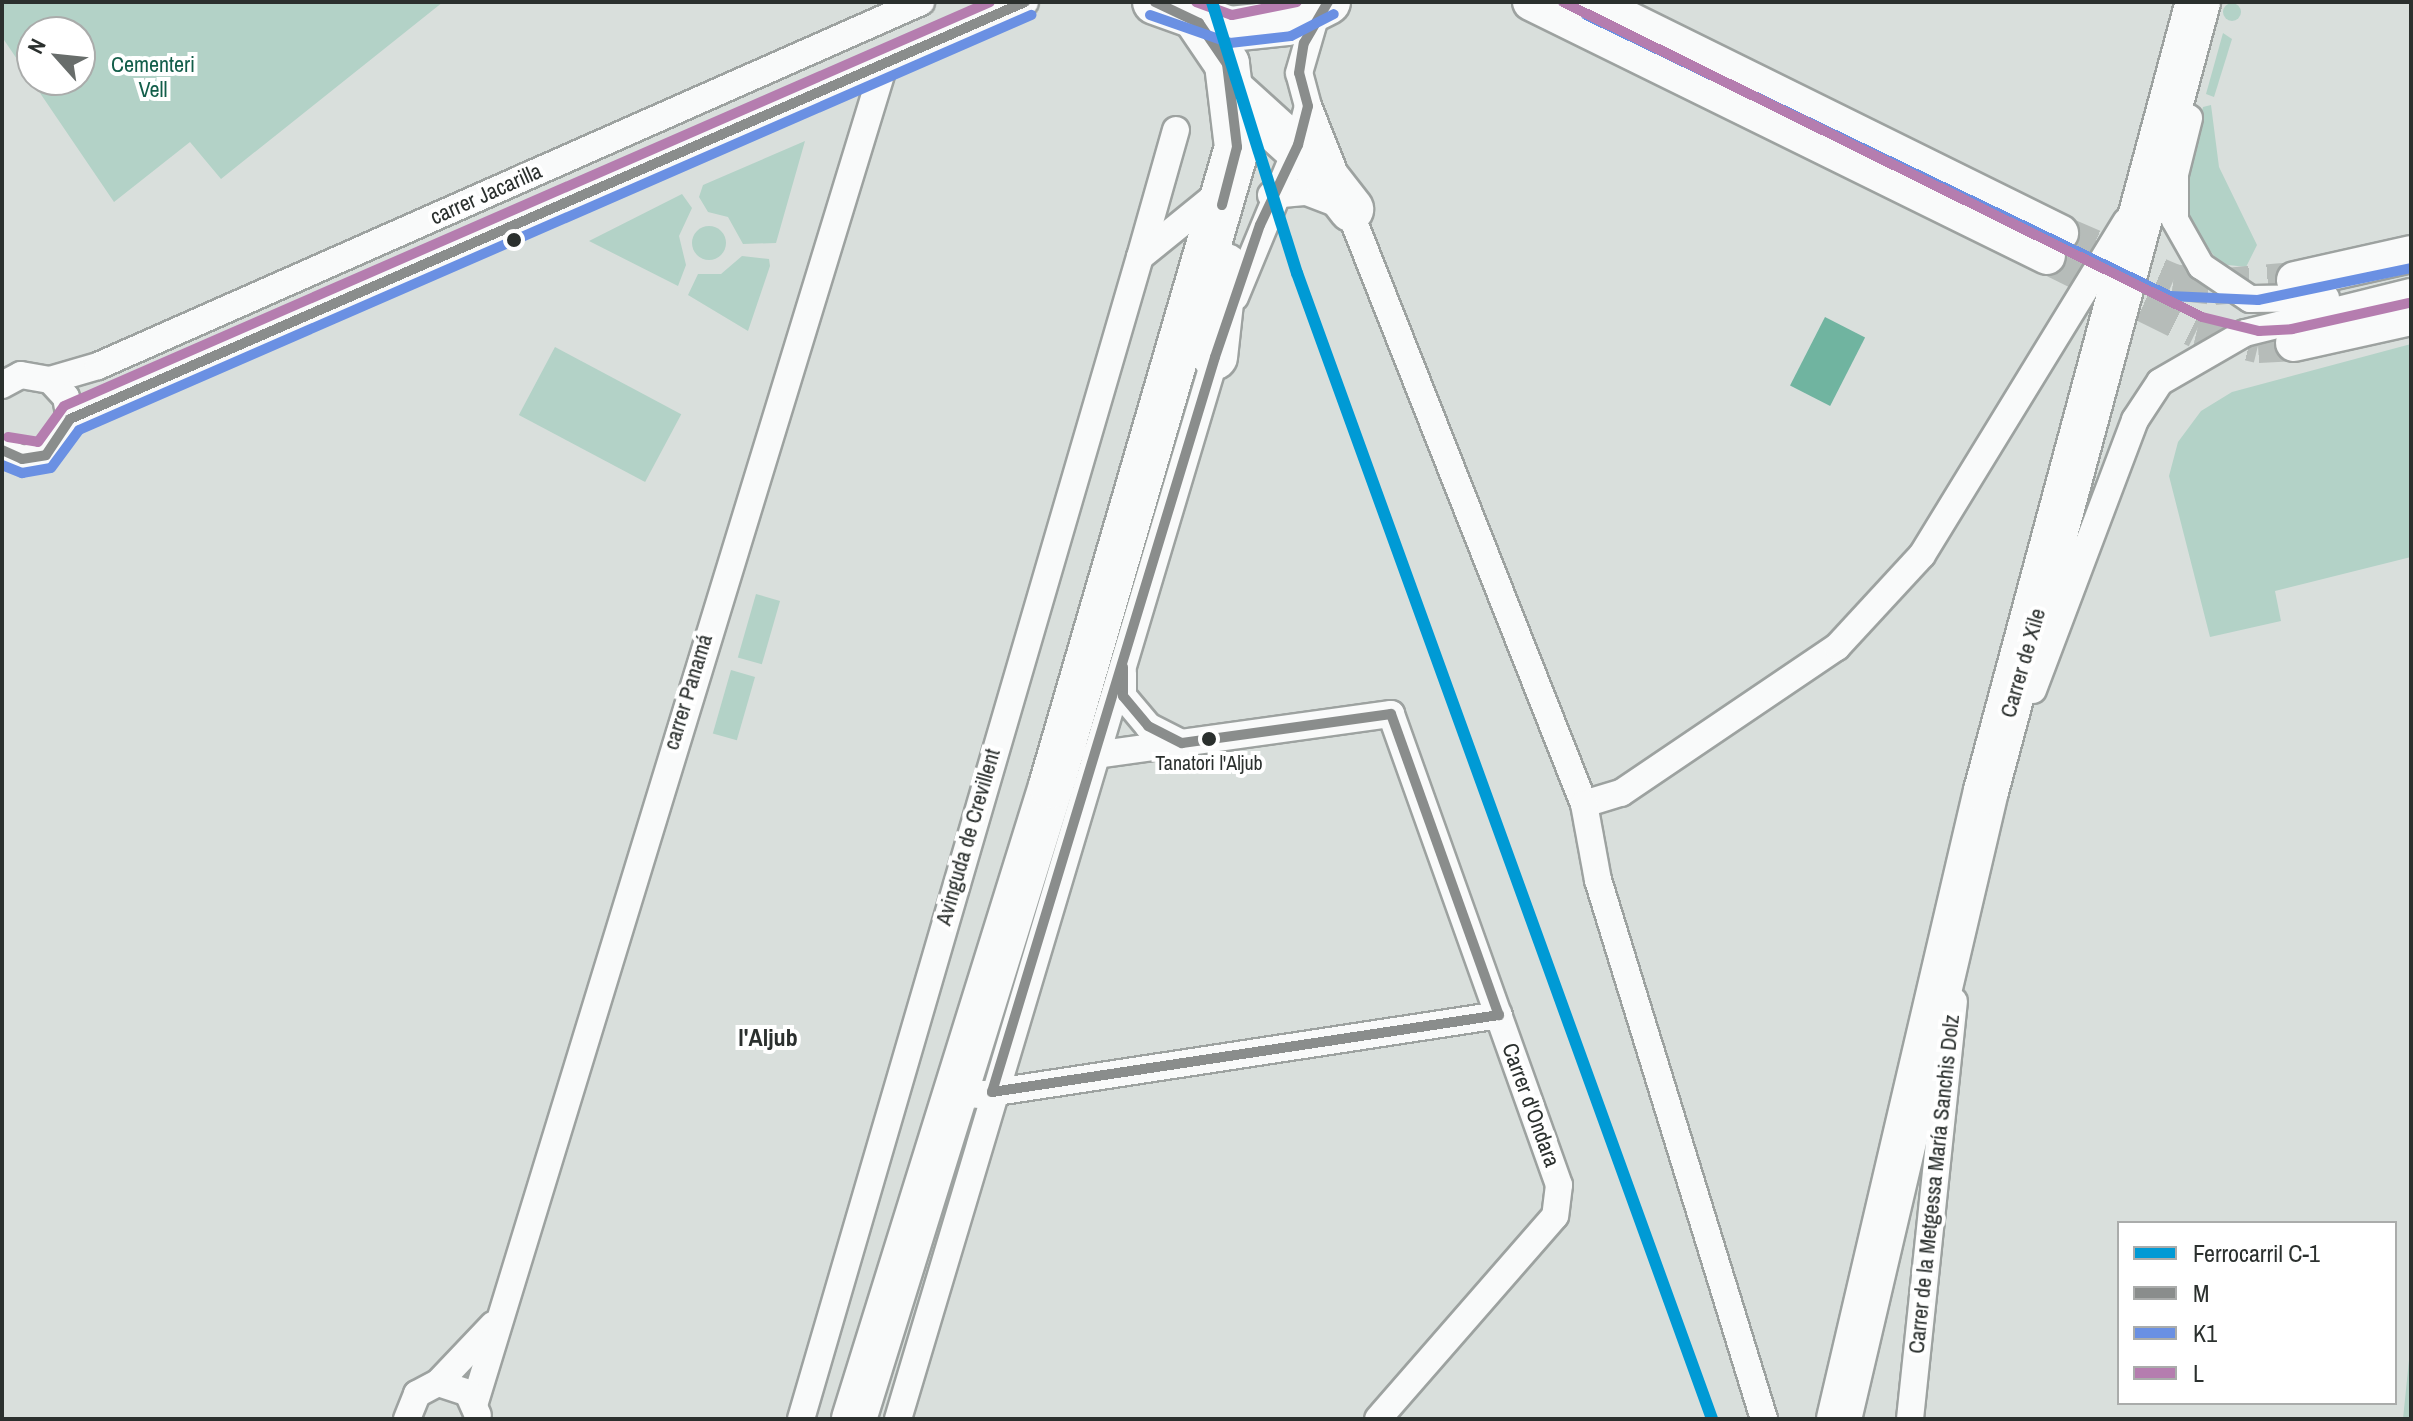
<!DOCTYPE html>
<html>
<head>
<meta charset="utf-8">
<style>
	body { margin:0 }
	#map { position:relative; width:2413px; height:1421px; overflow:hidden; background:#d9dfdc; font-family:"Archivo Narrow",sans-serif }
	div>[style] { position:absolute }
	.green>* { inset:0; background:#b3d2c7; transform-origin:0 0 }
	.round { border-radius:50% }
	.water>* { inset:0; background:#70b4a0; transform-origin:0 0 }
	.secondary-tunnel>* { height:36px; margin-top:-18px; transform-origin:0; background:repeating-linear-gradient(90deg,#b6bcb9 0 36px,transparent 0 54px) }
	.roads { filter:drop-shadow(2px 0 #9da2a0) drop-shadow(-2px 0 #9da2a0) drop-shadow(0 2px #9da2a0) drop-shadow(0 -2px #9da2a0) }
	.minor>* { height:26px; margin:-13px; padding:0 13px; transform-origin:13px; border-radius:13px; background:#f9fafa }
	.secondary>* { height:36px; margin:-18px; padding:0 18px; transform-origin:18px; border-radius:18px; background:#f9fafa }
	.trunk>* { height:44px; margin:-22px; padding:0 22px; transform-origin:22px; border-radius:22px; background:#f9fafa }
	.bus-1>* { height:10px; margin:-5px; padding:0 5px; transform-origin:5px; border-radius:5px; background:#8a8d8c }
	.bus-2>* { height:10px; margin:-5px; padding:0 5px; transform-origin:5px; border-radius:5px; background:#6a90e3 }
	.bus-3>* { height:10px; margin:-5px; padding:0 5px; transform-origin:5px; border-radius:5px; background:#b57daf }
	.rail-1>* { height:12px; margin:-6px; padding:0 6px; transform-origin:6px; border-radius:6px; background:#009ad5 }
	.dots>* { width:22px; height:22px; translate:-50% -50%; box-sizing:border-box; border:4px solid #fff; border-radius:50% }
	span { translate:-50% -50%; white-space:nowrap; text-align:center; line-height:1.15; -webkit-text-stroke:8px #fff; paint-order:stroke }
	.bus-label { font-size:20px; color:#2b302e }
	.park-label { font-size:22px; color:#135e4a }
	.street-label { font-size:22px; color:#2b302e }
	.neighbourhood-label { font-size:24px; color:#2b302e; font-weight:700 }
	.frame { position:absolute; inset:0; border:4px solid #2b302e; pointer-events:none }
	.legend { position:absolute; left:2117px; top:1221px; width:280px; height:184px; box-sizing:border-box; background:#fff; border:2px solid #aaacab; margin:0; padding:10px 14px; list-style:none; font-size:24px; color:#2b302e }
	.legend li { display:flex; align-items:center; gap:16px; height:40px }
	.legend b { width:40px; border:2px solid #aaacab }
	.north { position:absolute; left:16px; top:16px; width:80px; height:80px; box-sizing:border-box; background:#fff; border:2px solid #aaacab; border-radius:50%; rotate:297deg; font-size:22px; font-weight:700; line-height:32px; text-align:center; color:#2b302e }
	.north::after { content:''; display:block; margin:auto; width:28px; height:36px; background:#686d6b; clip-path:polygon(50% 0,100% 100%,50% 72%,0 100%) }
</style>
</head>
<body>
<div id="map">
	<div class="green">
		<i style="clip-path:polygon(evenodd,2px 2px,443px 2px,221px 179px,190px 142px,114px 202px,2px 37px,2px 2px,32px 32px,80px 32px,80px 80px,32px 80px,32px 32px)"></i>
		<i class="round" style="left:2223px;top:3px;width:18px;height:18px"></i>
		<i style="clip-path:polygon(2223px 33px,2232px 39px,2214px 97px,2206px 94px)"></i>
		<i style="clip-path:polygon(2211px 105px,2219px 167px,2257px 245px,2246px 267px,2220px 264px,2190px 223px,2185px 174px,2203px 107px)"></i>
		<i style="clip-path:polygon(805px 141px,776px 243px,743px 244px,728px 217px,708px 212px,699px 197px,703px 185px)"></i>
		<i style="clip-path:polygon(682px 194px,692px 208px,679px 236px,686px 265px,678px 286px,589px 241px)"></i>
		<i class="round" style="left:692px;top:226px;width:34px;height:34px"></i>
		<i style="clip-path:polygon(742px 256px,769px 259px,770px 266px,748px 331px,688px 295px,698px 274px,721px 274px)"></i>
		<i style="clip-path:polygon(2411px 344px,2411px 557px,2275px 591px,2281px 621px,2210px 637px,2169px 476px,2178px 442px,2201px 411px,2232px 392px)"></i>
		<i style="left:555px;top:347px;width:143px;height:77px;rotate:28deg"></i>
		<i style="left:756px;top:594px;width:25px;height:66px;rotate:16deg"></i>
		<i style="left:731px;top:670px;width:25px;height:66px;rotate:16deg"></i>
		<i style="clip-path:polygon(2411px 1340px,2411px 1419px,2403px 1419px)"></i>
	</div>
	<div class="water">
		<i style="left:1825px;top:317px;width:45px;height:77px;rotate:27deg"></i>
	</div>
	<div class="secondary-tunnel">
		<i style="left:2060px;top:233px;width:123px;rotate:23.4deg"></i>
		<i style="left:2173px;top:282px;width:41px;rotate:7deg"></i>
		<i style="left:2214px;top:287px;width:81px;rotate:-4.9deg"></i>
		<i style="left:2047px;top:256px;width:167px;rotate:26.3deg"></i>
		<i style="left:2197px;top:330px;width:63px;rotate:13.8deg"></i>
		<i style="left:2258px;top:345px;width:36px;rotate:-3deg"></i>
	</div>
	<div class="roads">
		<div class="minor">
			<i style="left:1308px;top:106px;width:751px;rotate:68.43deg"></i>
			<i style="left:1584px;top:804px;width:39px;rotate:-17deg"></i>
			<i style="left:1621px;top:793px;width:261px;rotate:-34.1deg"></i>
			<i style="left:1837px;top:647px;width:125px;rotate:-47.3deg"></i>
			<i style="left:1922px;top:555px;width:391px;rotate:-58.5deg"></i>
			<i style="left:2189px;top:118px;width:58px;rotate:104deg"></i>
			<i style="left:2175px;top:174px;width:46px;rotate:90deg"></i>
			<i style="left:2175px;top:220px;width:53px;rotate:60.5deg"></i>
			<i style="left:2201px;top:266px;width:59px;rotate:34deg"></i>
			<i style="left:2250px;top:299px;width:76px;rotate:-0.8deg"></i>
			<i style="left:1271px;top:195px;width:36px;rotate:-5deg"></i>
			<i style="left:1307px;top:192px;width:40px;rotate:21deg"></i>
			<i style="left:1140px;top:257px;width:132px;rotate:-74.2deg"></i>
			<i style="left:1235px;top:297px;width:165px;rotate:-67.5deg"></i>
			<i style="left:1298px;top:145px;width:40px;rotate:-75.6deg"></i>
			<i style="left:1308px;top:106px;width:34px;rotate:-105deg"></i>
			<i style="left:1299px;top:73px;width:65px;rotate:-73.8deg"></i>
			<i style="left:50px;top:380px;width:50px;rotate:-16.3deg"></i>
			<i style="left:98px;top:366px;width:900px;rotate:-23.86deg"></i>
			<i style="left:2px;top:385px;width:21px;rotate:-28deg"></i>
			<i style="left:21px;top:375px;width:29px;rotate:10deg"></i>
			<i style="left:50px;top:380px;width:23px;rotate:47deg"></i>
			<i style="left:66px;top:397px;width:22px;rotate:80deg"></i>
			<i style="left:70px;top:419px;width:43px;rotate:123.7deg"></i>
			<i style="left:46px;top:455px;width:24px;rotate:171deg"></i>
			<i style="left:22px;top:459px;width:22px;rotate:-156deg"></i>
			<i style="left:70px;top:419px;width:1042px;rotate:-23.59deg"></i>
			<i style="left:1123px;top:673px;width:23px;rotate:90deg"></i>
			<i style="left:1123px;top:696px;width:39px;rotate:50deg"></i>
			<i style="left:1148px;top:726px;width:38px;rotate:27deg"></i>
			<i style="left:2033px;top:690px;width:289px;rotate:-69.3deg"></i>
			<i style="left:2135px;top:420px;width:45px;rotate:-56.7deg"></i>
			<i style="left:2160px;top:382px;width:98px;rotate:-30deg"></i>
			<i style="left:2245px;top:333px;width:171px;rotate:-13.9deg"></i>
			<i style="left:1095px;top:755px;width:299px;rotate:-7.9deg"></i>
			<i style="left:1391px;top:714px;width:500px;rotate:70.37deg"></i>
			<i style="left:1559px;top:1185px;width:31px;rotate:97deg"></i>
			<i style="left:1555px;top:1216px;width:269px;rotate:131.1deg"></i>
			<i style="left:1584px;top:804px;width:77px;rotate:79.6deg"></i>
			<i style="left:1598px;top:880px;width:564px;rotate:72.88deg"></i>
			<i style="left:977px;top:1095px;width:528px;rotate:-8.71deg"></i>
			<i style="left:438px;top:1383px;width:80px;rotate:-46.5deg"></i>
			<i style="left:475px;top:1402px;width:1401px;rotate:-72.99deg"></i>
			<i style="left:407px;top:1419px;width:27px;rotate:-68deg"></i>
			<i style="left:417px;top:1394px;width:24px;rotate:-28deg"></i>
			<i style="left:438px;top:1383px;width:32px;rotate:18deg"></i>
			<i style="left:468px;top:1393px;width:24px;rotate:66deg"></i>
			<i style="left:801px;top:1419px;width:1210px;rotate:-73.74deg"></i>
			<i style="left:1140px;top:257px;width:103px;rotate:-39.1deg"></i>
			<i style="left:898px;top:1419px;width:1121px;rotate:-73.36deg"></i>
			<i style="left:1910px;top:1419px;width:420px;rotate:-84deg"></i>
		</div>
		<div class="secondary">
			<i style="left:1531px;top:2px;width:575px;rotate:26.21deg"></i>
			<i style="left:1592px;top:2px;width:522px;rotate:26.27deg"></i>
			<i style="left:2295px;top:280px;width:119px;rotate:-12.6deg"></i>
			<i style="left:2294px;top:343px;width:120px;rotate:-12.5deg"></i>
		</div>
		<div class="trunk">
			<i style="left:1155px;top:2px;width:80px;rotate:19.8deg"></i>
			<i style="left:1230px;top:29px;width:57px;rotate:-6deg"></i>
			<i style="left:1287px;top:23px;width:46px;rotate:-27.1deg"></i>
			<i style="left:1236px;top:94px;width:118px;rotate:42.2deg"></i>
			<i style="left:1323px;top:173px;width:46px;rotate:52.1deg"></i>
			<i style="left:1215px;top:357px;width:92px;rotate:-83.7deg"></i>
			<i style="left:854px;top:1419px;width:663px;rotate:-72.71deg"></i>
			<i style="left:1051px;top:786px;width:666px;rotate:-73.77deg"></i>
			<i style="left:1237px;top:147px;width:84px;rotate:-96.9deg"></i>
			<i style="left:1227px;top:64px;width:50px;rotate:-124.3deg"></i>
			<i style="left:1839px;top:1419px;width:645px;rotate:-76.83deg"></i>
			<i style="left:1986px;top:791px;width:817px;rotate:-74.96deg"></i>
		</div>
	</div>
	<div class="bus-1">
		<i style="left:1155px;top:2px;width:49px;rotate:25.5deg"></i>
		<i style="left:1199px;top:23px;width:50px;rotate:55.7deg"></i>
		<i style="left:1227px;top:64px;width:84px;rotate:83.1deg"></i>
		<i style="left:1237px;top:147px;width:60px;rotate:104.5deg"></i>
		<i style="left:2px;top:450px;width:22px;rotate:24deg"></i>
		<i style="left:22px;top:459px;width:24px;rotate:-9deg"></i>
		<i style="left:46px;top:455px;width:43px;rotate:-56.3deg"></i>
		<i style="left:70px;top:419px;width:1042px;rotate:-23.59deg"></i>
		<i style="left:1123px;top:667px;width:29px;rotate:90deg"></i>
		<i style="left:1123px;top:696px;width:39px;rotate:50deg"></i>
		<i style="left:1148px;top:726px;width:38px;rotate:27deg"></i>
		<i style="left:1182px;top:743px;width:211px;rotate:-7.9deg"></i>
		<i style="left:1391px;top:714px;width:320px;rotate:70.3deg"></i>
		<i style="left:1499px;top:1015px;width:513px;rotate:171.36deg"></i>
		<i style="left:992px;top:1092px;width:768px;rotate:-73.12deg"></i>
		<i style="left:1215px;top:357px;width:139px;rotate:-71.2deg"></i>
		<i style="left:1260px;top:225px;width:89px;rotate:-64.6deg"></i>
		<i style="left:1298px;top:145px;width:40px;rotate:-75.6deg"></i>
		<i style="left:1308px;top:106px;width:34px;rotate:-105deg"></i>
		<i style="left:1299px;top:73px;width:30px;rotate:-81deg"></i>
		<i style="left:1304px;top:43px;width:48px;rotate:-59.7deg"></i>
	</div>
	<div class="bus-2">
		<i style="left:1150px;top:15px;width:85px;rotate:19.3deg"></i>
		<i style="left:1230px;top:43px;width:61px;rotate:-6.5deg"></i>
		<i style="left:1291px;top:36px;width:48px;rotate:-27.1deg"></i>
		<i style="left:1586px;top:15px;width:648px;rotate:25.7deg"></i>
		<i style="left:2170px;top:296px;width:88px;rotate:2.6deg"></i>
		<i style="left:2258px;top:300px;width:156px;rotate:-11.8deg"></i>
		<i style="left:2px;top:465px;width:22px;rotate:22deg"></i>
		<i style="left:22px;top:473px;width:29px;rotate:-10deg"></i>
		<i style="left:51px;top:468px;width:47px;rotate:-53.6deg"></i>
		<i style="left:79px;top:430px;width:1039px;rotate:-23.55deg"></i>
	</div>
	<div class="bus-3">
		<i style="left:1196px;top:2px;width:38px;rotate:20deg"></i>
		<i style="left:1232px;top:15px;width:66px;rotate:-11.3deg"></i>
		<i style="left:1563px;top:2px;width:712px;rotate:26.24deg"></i>
		<i style="left:2202px;top:317px;width:59px;rotate:13.8deg"></i>
		<i style="left:2259px;top:331px;width:33px;rotate:-3deg"></i>
		<i style="left:2292px;top:329px;width:119px;rotate:-12.6deg"></i>
		<i style="left:8px;top:437px;width:30px;rotate:9deg"></i>
		<i style="left:38px;top:442px;width:44px;rotate:-54.2deg"></i>
		<i style="left:64px;top:406px;width:1010px;rotate:-23.57deg"></i>
	</div>
	<div class="rail-1">
		<i style="left:1212px;top:2px;width:284px;rotate:72.6deg"></i>
		<i style="left:1297px;top:273px;width:1219px;rotate:70.09deg"></i>
	</div>
	<div class="dots">
		<i style="left:514px;top:240px;background:#2b302e"></i>
		<i style="left:1209px;top:739px;background:#2b302e"></i>
	</div>
	<div class="bus-label">
		<span style="left:1209px;top:762px">Tanatori l'Aljub</span>
	</div>
	<div class="park-label">
		<span style="left:153px;top:77px">Cementeri<br>Vell</span>
	</div>
	<div class="street-label">
		<span style="left:486px;top:194px;rotate:-24deg">carrer Jacarilla</span>
		<span style="left:2023px;top:663px;rotate:-74deg">Carrer de Xile</span>
		<span style="left:688px;top:692px;rotate:-73deg">carrer Panamá</span>
		<span style="left:968px;top:837px;rotate:-74deg">Avinguda de Crevillent</span>
		<span style="left:1531px;top:1105px;rotate:70deg">Carrer d'Ondara</span>
		<span style="left:1934px;top:1184px;rotate:-84deg">Carrer de la Metgessa María Sanchis Dolz</span>
	</div>
	<div class="neighbourhood-label">
		<span style="left:768px;top:1038px">l'Aljub</span>
	</div>
	<div class="frame"></div>
	<ul class="legend">
	<li><b style="height:10px;background:#009ad5"></b>Ferrocarril C-1</li>
	<li><b style="height:10px;background:#8a8d8c"></b>M</li>
	<li><b style="height:10px;background:#6a90e3"></b>K1</li>
	<li><b style="height:10px;background:#b57daf"></b>L</li>
	</ul>
	<div class="north">N</div>
</div>
</body>
</html>
